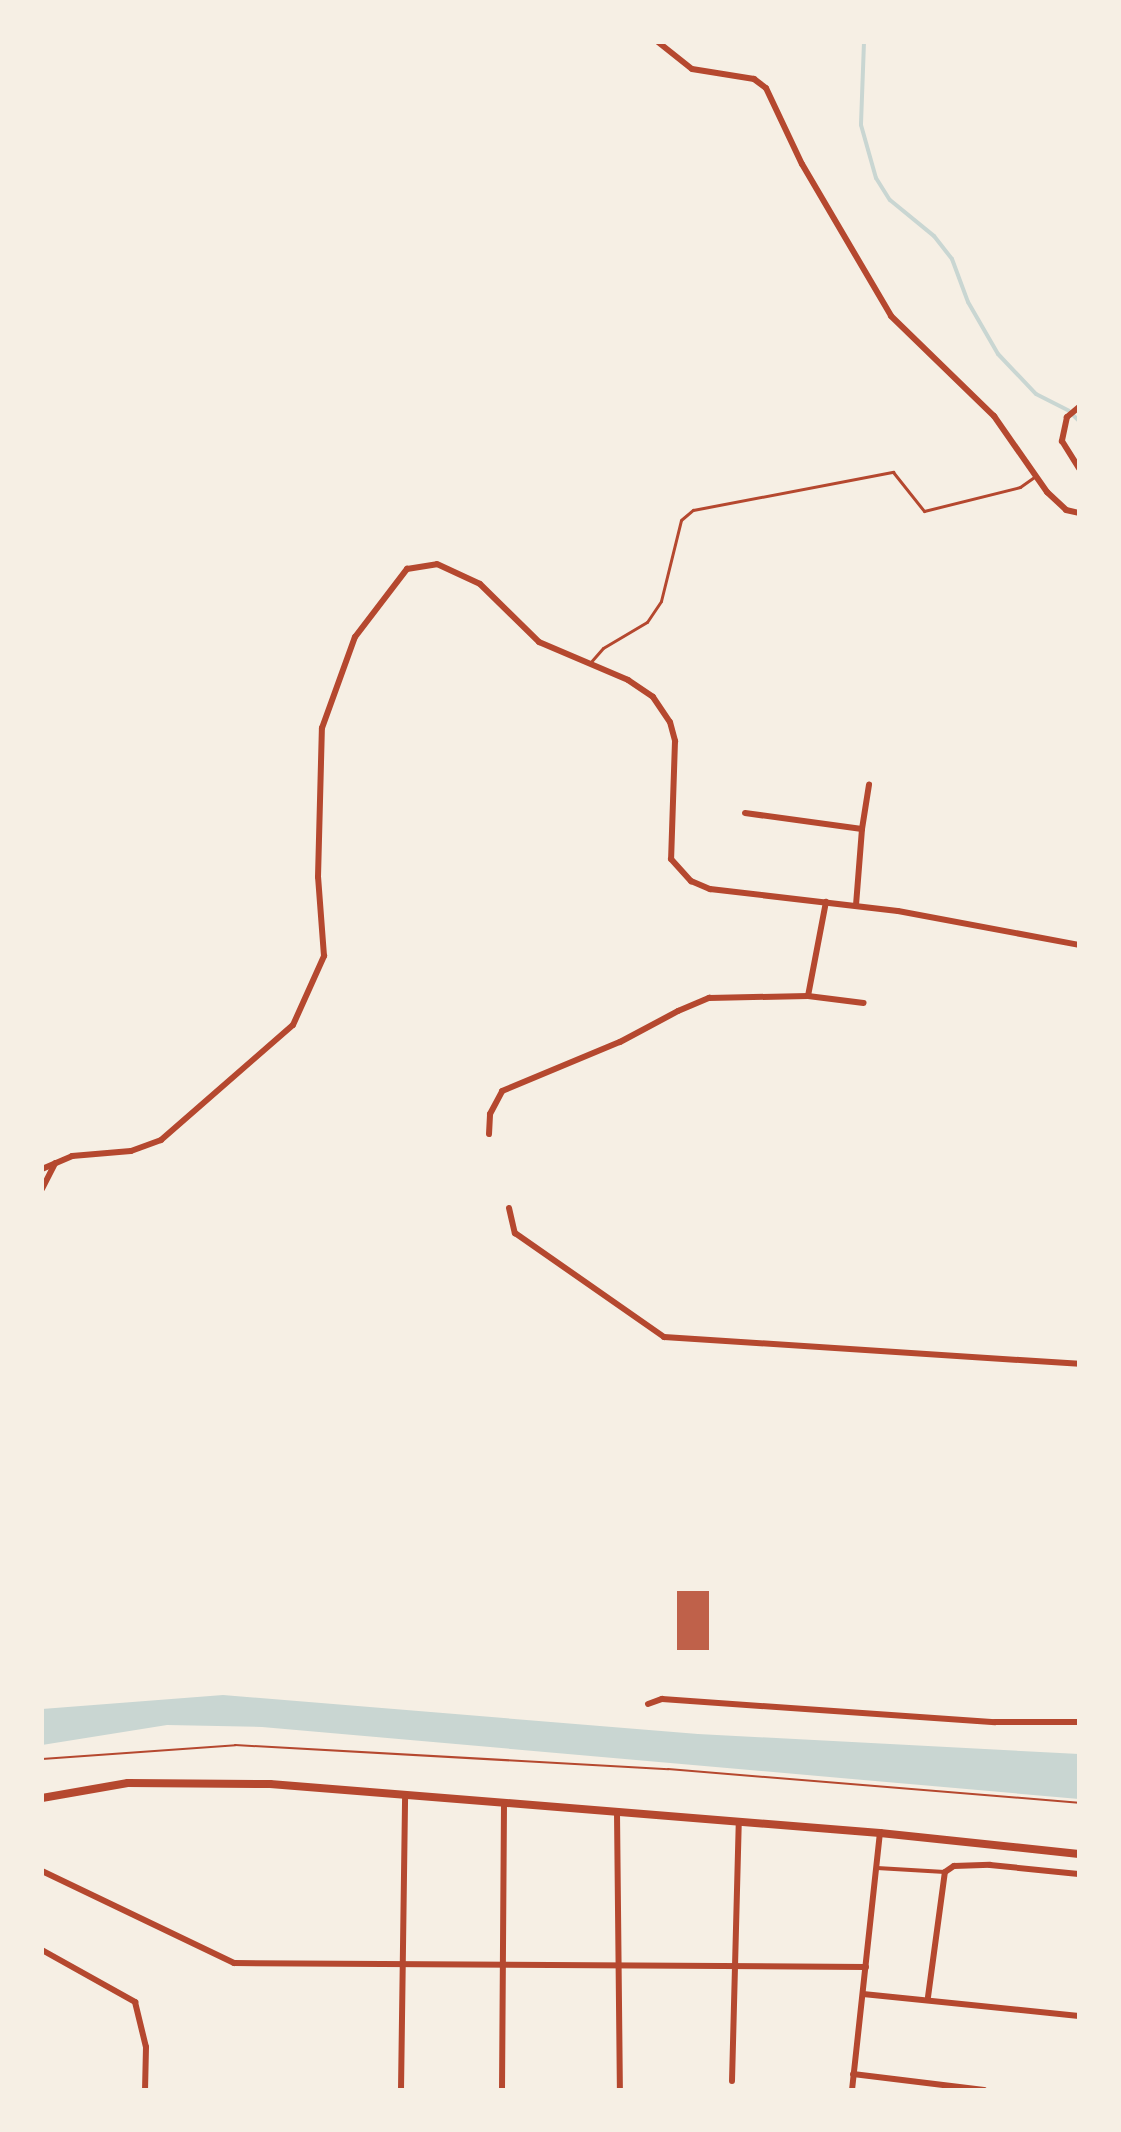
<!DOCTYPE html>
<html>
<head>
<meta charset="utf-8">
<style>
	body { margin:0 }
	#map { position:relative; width:1121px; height:2132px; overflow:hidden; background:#f6efe4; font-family:Barlow,sans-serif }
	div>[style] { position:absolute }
	.water>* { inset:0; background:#c9d6d2 }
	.stream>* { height:4px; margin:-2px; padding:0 2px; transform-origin:2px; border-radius:2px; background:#c9d6d2 }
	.building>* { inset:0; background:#bf614a; transform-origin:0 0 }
	.path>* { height:2px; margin:-1px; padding:0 1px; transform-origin:1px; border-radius:1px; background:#b5482f }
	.service>* { height:3px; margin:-1.5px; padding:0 1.5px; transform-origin:1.5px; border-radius:1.5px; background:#b5482f }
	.pedestrian>* { height:4px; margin:-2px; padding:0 2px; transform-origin:2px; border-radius:2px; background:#b5482f }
	.minor>* { height:6px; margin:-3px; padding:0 3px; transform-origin:3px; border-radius:3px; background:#b5482f }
	.secondary>* { height:8px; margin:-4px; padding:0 4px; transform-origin:4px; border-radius:4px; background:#b5482f }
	span { translate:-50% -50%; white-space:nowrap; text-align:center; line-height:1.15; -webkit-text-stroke:7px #f6efe4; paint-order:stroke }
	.frame { position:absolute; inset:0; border:44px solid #f6efe4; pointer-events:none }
</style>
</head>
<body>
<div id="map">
	<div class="water">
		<i style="clip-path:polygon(223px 1695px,698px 1734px,1079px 1754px,1079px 1799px,262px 1727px,167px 1725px,42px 1745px,42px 1709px)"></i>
	</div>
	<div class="stream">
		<i style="left:864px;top:42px;width:83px;rotate:92.1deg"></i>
		<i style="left:861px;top:125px;width:55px;rotate:74.2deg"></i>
		<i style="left:876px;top:178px;width:26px;rotate:58deg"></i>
		<i style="left:890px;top:200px;width:57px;rotate:39.3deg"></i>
		<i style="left:934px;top:236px;width:29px;rotate:52deg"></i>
		<i style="left:952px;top:259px;width:46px;rotate:69.6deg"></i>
		<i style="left:968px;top:302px;width:60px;rotate:60deg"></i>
		<i style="left:998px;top:354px;width:55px;rotate:46.5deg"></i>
		<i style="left:1036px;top:394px;width:37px;rotate:27deg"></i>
		<i style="left:1074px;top:416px;width:7px;rotate:45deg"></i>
	</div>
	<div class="building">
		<i style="left:677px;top:1591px;width:32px;height:59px"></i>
	</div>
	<div class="path">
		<i style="left:42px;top:1759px;width:194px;rotate:-4.1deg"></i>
		<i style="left:235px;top:1745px;width:434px;rotate:3.2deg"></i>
		<i style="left:668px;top:1769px;width:412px;rotate:4.7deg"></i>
	</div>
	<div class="service">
		<i style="left:589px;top:664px;width:21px;rotate:-49deg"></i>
		<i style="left:603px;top:648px;width:51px;rotate:-30.6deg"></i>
		<i style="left:647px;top:622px;width:25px;rotate:-56deg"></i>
		<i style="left:661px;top:601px;width:83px;rotate:-76.1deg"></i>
		<i style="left:681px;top:520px;width:16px;rotate:-40deg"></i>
		<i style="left:693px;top:510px;width:204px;rotate:-10.8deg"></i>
		<i style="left:893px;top:472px;width:50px;rotate:51.5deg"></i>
		<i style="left:924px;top:511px;width:99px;rotate:-14deg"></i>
		<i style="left:1020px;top:487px;width:19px;rotate:-35deg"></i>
	</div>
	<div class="pedestrian">
		<i style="left:877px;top:1868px;width:68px;rotate:3.4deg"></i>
	</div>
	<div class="minor">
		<i style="left:658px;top:42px;width:43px;rotate:38.5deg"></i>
		<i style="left:692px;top:69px;width:63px;rotate:9.2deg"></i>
		<i style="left:754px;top:79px;width:15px;rotate:37deg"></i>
		<i style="left:766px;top:88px;width:84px;rotate:64.7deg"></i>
		<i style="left:802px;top:164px;width:176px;rotate:59.6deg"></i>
		<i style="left:891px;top:316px;width:144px;rotate:44.2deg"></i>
		<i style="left:994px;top:416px;width:93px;rotate:55.1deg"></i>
		<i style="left:1047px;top:492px;width:26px;rotate:43deg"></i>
		<i style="left:1066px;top:510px;width:13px;rotate:13deg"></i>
		<i style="left:1079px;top:407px;width:16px;rotate:140deg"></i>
		<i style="left:1067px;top:417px;width:25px;rotate:102deg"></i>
		<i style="left:1062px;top:441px;width:32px;rotate:58deg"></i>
		<i style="left:745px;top:813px;width:118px;rotate:7.8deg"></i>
		<i style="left:862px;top:829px;width:77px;rotate:94.5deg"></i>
		<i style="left:862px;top:829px;width:45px;rotate:-81deg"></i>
		<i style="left:808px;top:996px;width:56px;rotate:7.1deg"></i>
		<i style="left:489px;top:1134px;width:20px;rotate:-87deg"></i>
		<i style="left:490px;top:1114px;width:26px;rotate:-62deg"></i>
		<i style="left:502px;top:1091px;width:128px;rotate:-22.6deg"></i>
		<i style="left:620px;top:1042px;width:66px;rotate:-28.1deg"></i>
		<i style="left:678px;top:1011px;width:34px;rotate:-23deg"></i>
		<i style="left:709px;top:998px;width:99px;rotate:-1.2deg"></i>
		<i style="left:808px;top:996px;width:96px;rotate:-79.2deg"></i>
		<i style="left:42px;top:1169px;width:33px;rotate:-23deg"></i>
		<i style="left:72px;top:1156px;width:59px;rotate:-4.8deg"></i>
		<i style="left:131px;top:1151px;width:32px;rotate:-20deg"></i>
		<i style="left:161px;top:1140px;width:175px;rotate:-41.1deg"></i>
		<i style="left:293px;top:1025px;width:76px;rotate:-65.8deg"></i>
		<i style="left:324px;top:956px;width:79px;rotate:-94.3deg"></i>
		<i style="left:318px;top:877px;width:149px;rotate:-88.5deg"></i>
		<i style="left:322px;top:728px;width:97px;rotate:-70.1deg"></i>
		<i style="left:355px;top:637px;width:86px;rotate:-52.6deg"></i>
		<i style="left:407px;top:569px;width:30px;rotate:-9deg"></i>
		<i style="left:437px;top:564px;width:47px;rotate:24.9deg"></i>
		<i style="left:480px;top:584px;width:83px;rotate:44.5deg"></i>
		<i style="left:539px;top:642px;width:97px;rotate:23.1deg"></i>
		<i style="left:628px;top:680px;width:30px;rotate:34deg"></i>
		<i style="left:653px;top:697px;width:30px;rotate:56deg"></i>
		<i style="left:670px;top:722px;width:20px;rotate:75deg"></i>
		<i style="left:675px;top:741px;width:118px;rotate:91.9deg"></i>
		<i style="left:671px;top:859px;width:30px;rotate:48deg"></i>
		<i style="left:691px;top:881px;width:21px;rotate:23deg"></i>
		<i style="left:710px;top:889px;width:189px;rotate:6.7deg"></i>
		<i style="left:898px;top:911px;width:184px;rotate:10.6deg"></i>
		<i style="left:42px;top:1189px;width:29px;rotate:-63deg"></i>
		<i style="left:509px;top:1208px;width:26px;rotate:77deg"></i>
		<i style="left:515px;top:1233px;width:182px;rotate:34.9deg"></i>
		<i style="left:664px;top:1337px;width:416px;rotate:3.7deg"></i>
		<i style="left:648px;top:1704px;width:15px;rotate:-20deg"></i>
		<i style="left:662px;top:1699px;width:334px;rotate:4deg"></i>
		<i style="left:995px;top:1722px;width:84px"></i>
		<i style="left:617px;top:1813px;width:277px;rotate:89.4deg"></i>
		<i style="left:42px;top:1871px;width:213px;rotate:25.6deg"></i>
		<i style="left:234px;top:1963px;width:632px;rotate:0.36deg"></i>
		<i style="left:42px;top:1950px;width:107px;rotate:29.2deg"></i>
		<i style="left:135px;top:2002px;width:46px;rotate:76.3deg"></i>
		<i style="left:146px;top:2047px;width:43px;rotate:91.3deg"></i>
		<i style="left:863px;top:1994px;width:217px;rotate:5.8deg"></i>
		<i style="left:928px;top:1997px;width:126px;rotate:-82.3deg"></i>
		<i style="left:945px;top:1872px;width:11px;rotate:-34deg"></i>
		<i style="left:954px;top:1866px;width:36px;rotate:-2deg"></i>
		<i style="left:990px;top:1865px;width:89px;rotate:5.8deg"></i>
		<i style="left:853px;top:2074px;width:132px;rotate:7deg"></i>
		<i style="left:732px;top:2081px;width:260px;rotate:-88.5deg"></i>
		<i style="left:401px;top:2090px;width:292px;rotate:-89.2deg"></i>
		<i style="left:502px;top:2090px;width:285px;rotate:-89.6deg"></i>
		<i style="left:852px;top:2090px;width:259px;rotate:-83.8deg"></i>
	</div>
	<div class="secondary">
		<i style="left:42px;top:1798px;width:87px;rotate:-9.9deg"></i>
		<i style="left:128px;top:1783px;width:142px;rotate:0.4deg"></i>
		<i style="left:270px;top:1784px;width:612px;rotate:4.59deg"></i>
		<i style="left:880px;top:1833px;width:200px;rotate:6deg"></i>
	</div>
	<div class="frame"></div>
</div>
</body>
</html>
